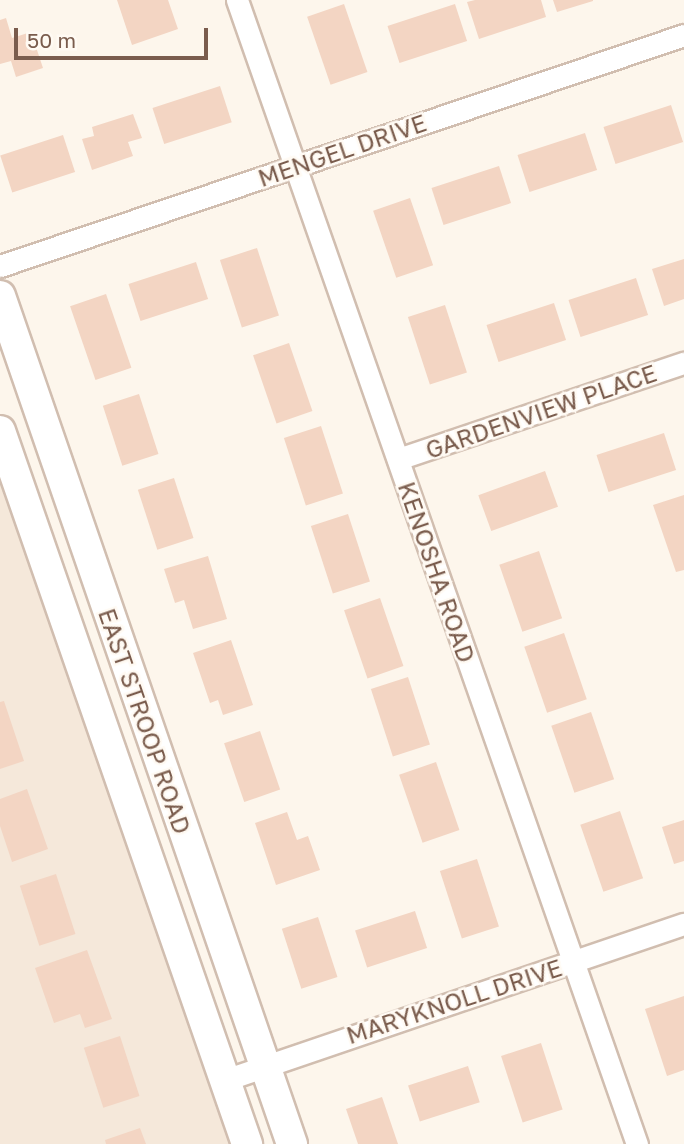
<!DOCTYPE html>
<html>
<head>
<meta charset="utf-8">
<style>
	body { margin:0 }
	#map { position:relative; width:684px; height:1144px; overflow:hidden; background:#fdf6ec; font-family:"Golos Text",sans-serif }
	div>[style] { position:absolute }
	.residential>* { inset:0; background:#f5e8da }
	.building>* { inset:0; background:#f3d5c3; transform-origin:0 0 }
	.roads { filter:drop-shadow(2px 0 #d1beb0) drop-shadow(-2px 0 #d1beb0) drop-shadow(0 2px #d1beb0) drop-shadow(0 -2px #d1beb0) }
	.street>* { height:21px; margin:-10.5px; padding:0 10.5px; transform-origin:10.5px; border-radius:10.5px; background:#fff }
	.secondary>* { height:30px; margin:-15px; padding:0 15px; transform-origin:15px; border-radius:15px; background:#fff }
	span { translate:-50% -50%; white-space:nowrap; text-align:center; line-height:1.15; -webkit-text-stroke:5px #fffaf3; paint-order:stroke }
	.street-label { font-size:24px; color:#7a5c4d }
	.scale { position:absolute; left:14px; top:28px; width:194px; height:32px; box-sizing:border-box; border:4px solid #7a5c4d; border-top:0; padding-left:9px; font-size:21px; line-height:24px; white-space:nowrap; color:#7a5c4d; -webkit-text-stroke:5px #fffaf3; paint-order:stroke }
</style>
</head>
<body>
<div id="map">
	<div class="residential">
		<i style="clip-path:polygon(0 439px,248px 1144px,0 1144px)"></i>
	</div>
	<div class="building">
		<i style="clip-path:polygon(117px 0,168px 0,178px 29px,132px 45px)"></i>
		<i style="clip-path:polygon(475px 0,541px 0,546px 17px,479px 39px,467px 2px)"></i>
		<i style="clip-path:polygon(553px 0,593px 0,593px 1px,557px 12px)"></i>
		<i style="left:344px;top:4px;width:72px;height:39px;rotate:71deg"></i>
		<i style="left:455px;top:4px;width:39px;height:71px;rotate:72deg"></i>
		<i style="clip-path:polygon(6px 18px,12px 38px,31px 32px,43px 68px,16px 77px,11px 61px,0 64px,0 20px)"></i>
		<i style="left:220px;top:86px;width:38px;height:71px;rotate:72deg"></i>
		<i style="left:671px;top:105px;width:39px;height:71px;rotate:72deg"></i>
		<i style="clip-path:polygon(133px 114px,142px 138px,128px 142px,133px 156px,92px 170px,82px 139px,94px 136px,92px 127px)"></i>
		<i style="left:585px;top:133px;width:39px;height:71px;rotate:72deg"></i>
		<i style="left:63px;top:135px;width:39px;height:66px;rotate:72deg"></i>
		<i style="left:499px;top:166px;width:39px;height:71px;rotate:72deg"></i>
		<i style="left:410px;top:198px;width:71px;height:39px;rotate:71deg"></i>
		<i style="left:257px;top:248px;width:71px;height:39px;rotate:72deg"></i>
		<i style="clip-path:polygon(684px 259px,684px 299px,664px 306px,652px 269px)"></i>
		<i style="left:196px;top:262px;width:39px;height:71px;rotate:72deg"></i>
		<i style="left:636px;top:278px;width:39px;height:71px;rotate:72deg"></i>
		<i style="left:106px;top:294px;width:78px;height:38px;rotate:71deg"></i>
		<i style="left:554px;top:303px;width:39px;height:71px;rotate:72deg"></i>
		<i style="left:445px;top:305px;width:71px;height:39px;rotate:72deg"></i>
		<i style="left:289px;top:343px;width:72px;height:38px;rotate:71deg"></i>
		<i style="left:139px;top:394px;width:63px;height:38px;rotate:72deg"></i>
		<i style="left:321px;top:426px;width:71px;height:39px;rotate:72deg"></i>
		<i style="left:664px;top:433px;width:39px;height:71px;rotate:72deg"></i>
		<i style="left:545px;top:471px;width:38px;height:71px;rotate:70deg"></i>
		<i style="left:174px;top:478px;width:63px;height:38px;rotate:72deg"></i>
		<i style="clip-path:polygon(684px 495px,684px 570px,676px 572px,653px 505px)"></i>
		<i style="left:348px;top:514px;width:71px;height:39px;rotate:72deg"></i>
		<i style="left:539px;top:551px;width:71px;height:42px;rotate:71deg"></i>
		<i style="clip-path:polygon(208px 556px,227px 619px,193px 629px,184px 600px,175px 603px,164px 569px)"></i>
		<i style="left:380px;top:598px;width:72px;height:38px;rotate:71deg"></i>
		<i style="left:564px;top:633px;width:70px;height:42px;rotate:71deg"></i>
		<i style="clip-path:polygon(231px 640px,253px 705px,223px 715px,218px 700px,210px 703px,193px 653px)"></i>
		<i style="left:408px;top:677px;width:71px;height:39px;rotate:72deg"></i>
		<i style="clip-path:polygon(4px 701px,24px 761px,0 769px,0 702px)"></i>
		<i style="left:591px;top:712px;width:71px;height:42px;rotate:71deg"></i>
		<i style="left:260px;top:731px;width:62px;height:38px;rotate:71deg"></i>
		<i style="left:436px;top:762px;width:72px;height:39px;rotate:71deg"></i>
		<i style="clip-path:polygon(27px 789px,48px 849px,12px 862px,0 826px,0 799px)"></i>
		<i style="left:620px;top:811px;width:71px;height:42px;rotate:71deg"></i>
		<i style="clip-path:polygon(287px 812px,297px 840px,308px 836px,320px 870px,276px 885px,255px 823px)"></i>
		<i style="clip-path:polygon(684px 820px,684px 861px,674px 864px,662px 827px)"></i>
		<i style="left:477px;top:859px;width:71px;height:39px;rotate:72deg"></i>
		<i style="left:56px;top:874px;width:63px;height:38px;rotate:72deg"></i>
		<i style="left:415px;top:911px;width:39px;height:63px;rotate:72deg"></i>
		<i style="left:318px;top:917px;width:63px;height:38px;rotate:72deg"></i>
		<i style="clip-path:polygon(87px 950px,112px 1019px,85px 1028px,80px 1014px,54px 1023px,35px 968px)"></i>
		<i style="clip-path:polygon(684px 996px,684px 1070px,667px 1076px,645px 1009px)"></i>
		<i style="left:120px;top:1036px;width:63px;height:38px;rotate:72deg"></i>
		<i style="left:541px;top:1043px;width:70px;height:42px;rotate:72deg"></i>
		<i style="left:468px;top:1066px;width:38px;height:63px;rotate:72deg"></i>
		<i style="clip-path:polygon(382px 1097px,398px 1144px,358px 1144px,346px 1109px)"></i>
		<i style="clip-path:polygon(140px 1128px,146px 1144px,106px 1144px,105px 1140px)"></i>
	</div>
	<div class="roads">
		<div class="street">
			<i style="left:237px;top:0;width:1212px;rotate:70.73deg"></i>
			<i style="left:0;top:266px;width:722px;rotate:-18.66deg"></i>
			<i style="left:398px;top:459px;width:302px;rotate:-18.6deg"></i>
			<i style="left:225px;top:1080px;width:485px;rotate:-18.8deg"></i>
		</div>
		<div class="secondary">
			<i style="left:0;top:296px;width:897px;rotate:71deg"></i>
			<i style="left:0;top:431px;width:755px;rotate:70.89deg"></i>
		</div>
	</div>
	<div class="street-label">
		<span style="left:342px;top:150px;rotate:-19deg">MENGEL DRIVE</span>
		<span style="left:541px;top:411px;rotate:-19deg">GARDENVIEW PLACE</span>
		<span style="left:437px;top:572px;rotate:71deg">KENOSHA ROAD</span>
		<span style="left:145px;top:721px;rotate:71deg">EAST STROOP ROAD</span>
		<span style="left:454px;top:1001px;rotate:-18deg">MARYKNOLL DRIVE</span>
	</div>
	<div class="scale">50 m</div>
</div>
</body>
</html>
